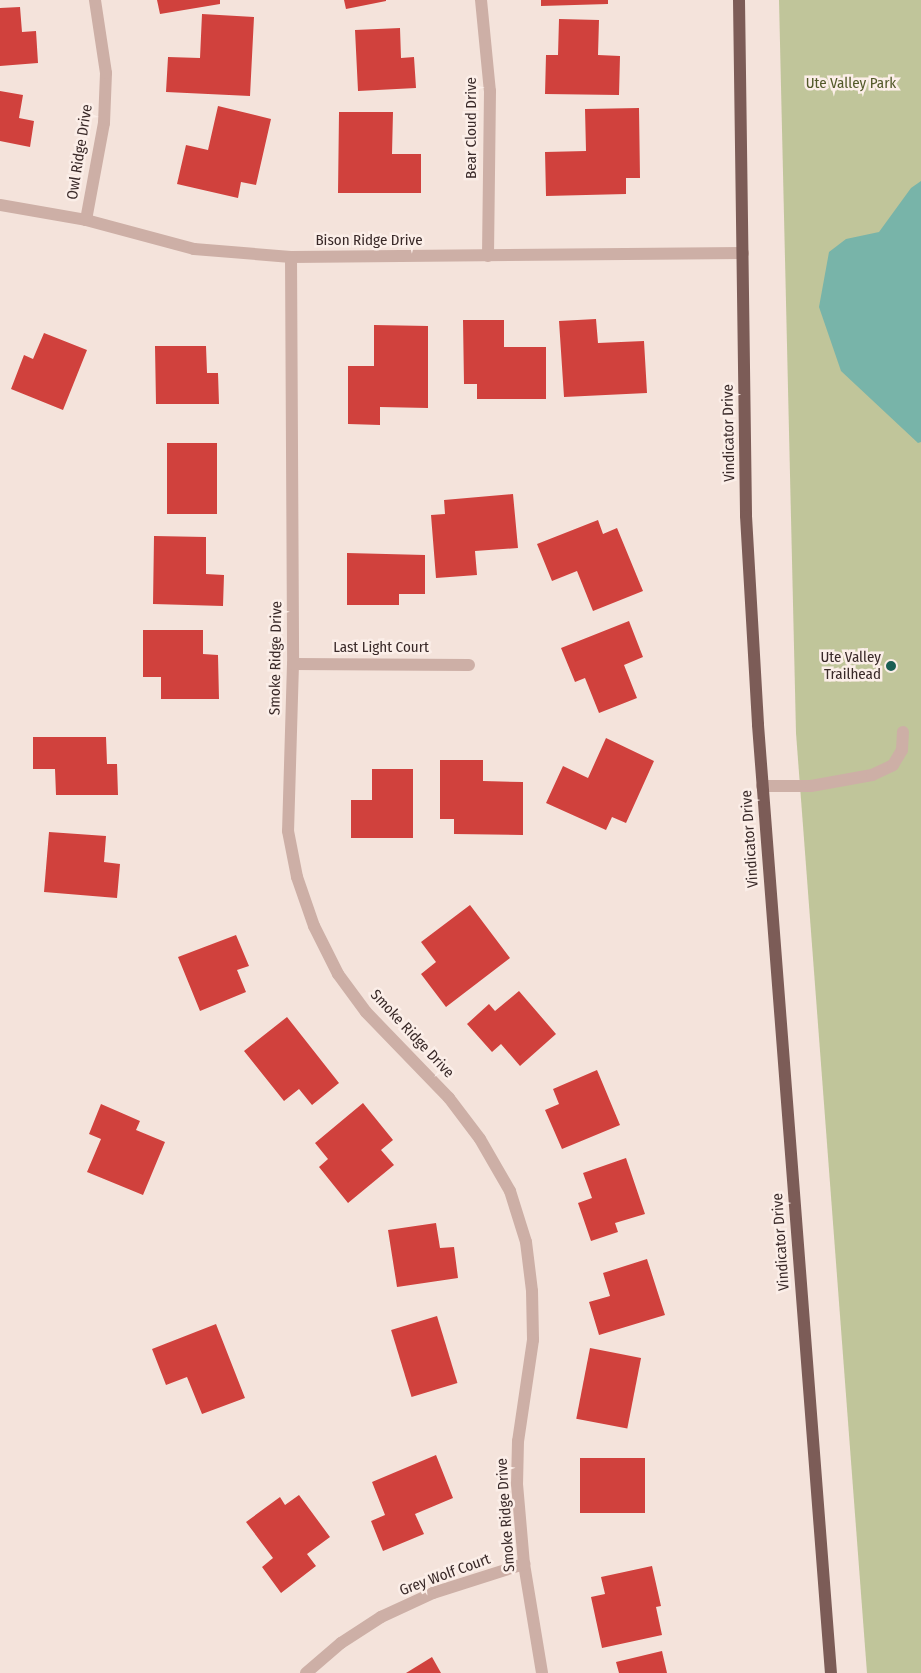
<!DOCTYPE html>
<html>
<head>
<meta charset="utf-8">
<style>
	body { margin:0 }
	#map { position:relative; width:921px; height:1673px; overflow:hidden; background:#f4e3db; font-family:"Fira Sans Condensed",sans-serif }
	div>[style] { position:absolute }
	.green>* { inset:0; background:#c0c59a }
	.water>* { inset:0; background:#78b4a9 }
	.building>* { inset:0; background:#d0413d; transform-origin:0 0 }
	.minor>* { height:12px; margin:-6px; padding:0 6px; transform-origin:6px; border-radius:6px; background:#cdafa6 }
	.major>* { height:12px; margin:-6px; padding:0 6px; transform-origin:6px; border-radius:6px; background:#7c5c57 }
	.dots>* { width:14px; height:14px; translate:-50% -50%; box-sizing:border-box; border:2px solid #fbeee8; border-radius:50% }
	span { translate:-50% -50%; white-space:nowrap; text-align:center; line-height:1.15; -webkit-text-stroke:5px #fbeee8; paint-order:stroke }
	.park-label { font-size:15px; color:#525929 }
	.street-label { font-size:15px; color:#392928 }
	.poi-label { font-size:15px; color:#392928 }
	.right { translate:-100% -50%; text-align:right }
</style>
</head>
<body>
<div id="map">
	<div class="green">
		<i style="clip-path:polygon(779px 0,921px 0,921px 1673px,867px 1673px,796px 733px)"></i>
	</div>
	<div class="water">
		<i style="clip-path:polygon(921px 181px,921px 442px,918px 443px,841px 371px,819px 307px,829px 252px,846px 239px,879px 232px,911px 188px)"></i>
	</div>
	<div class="building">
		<i style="clip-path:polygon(157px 0,220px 0,220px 4px,160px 14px)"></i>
		<i style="clip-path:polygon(344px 0,386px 0,386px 1px,346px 9px)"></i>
		<i style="clip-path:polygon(541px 0,608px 0,608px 4px,541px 6px)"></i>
		<i style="clip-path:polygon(20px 7px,22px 32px,36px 31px,38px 63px,0 66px,0 8px)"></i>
		<i style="clip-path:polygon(202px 14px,254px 17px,250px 96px,166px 92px,168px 57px,200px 58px)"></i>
		<i style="clip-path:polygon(559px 19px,599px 20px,598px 55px,620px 56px,619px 95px,545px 94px,546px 55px,558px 55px)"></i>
		<i style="clip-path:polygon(400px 28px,401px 58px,414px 57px,416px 88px,358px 91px,355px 30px)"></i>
		<i style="clip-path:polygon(0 91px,23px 95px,19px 118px,34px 121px,30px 147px,0 141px)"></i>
		<i style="clip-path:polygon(218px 106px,271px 119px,256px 185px,241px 182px,238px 198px,177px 184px,186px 145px,208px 150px)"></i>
		<i style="clip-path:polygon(639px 108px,640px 178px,626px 178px,626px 194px,546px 196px,545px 152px,586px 151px,585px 109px)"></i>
		<i style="clip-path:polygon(339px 112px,393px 112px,392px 154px,421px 154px,421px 193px,338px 193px)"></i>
		<i style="clip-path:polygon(596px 319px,598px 343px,644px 341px,647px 393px,564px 397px,559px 321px)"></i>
		<i style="clip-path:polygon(463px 320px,504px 320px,504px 347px,546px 347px,546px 399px,477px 399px,477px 384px,464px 384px)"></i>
		<i style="clip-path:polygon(374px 325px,428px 326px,428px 408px,380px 407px,380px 425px,348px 424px,348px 366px,374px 366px)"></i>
		<i style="clip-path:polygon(44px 333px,87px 350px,63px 410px,11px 389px,24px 355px,33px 359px)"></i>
		<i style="clip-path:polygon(155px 346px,206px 346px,207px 373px,218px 373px,219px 404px,156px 404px)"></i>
		<i style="left:167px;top:443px;width:50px;height:71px"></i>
		<i style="clip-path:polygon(513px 494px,518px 548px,475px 551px,477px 575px,436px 578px,431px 515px,445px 514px,444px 500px)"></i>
		<i style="clip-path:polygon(598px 520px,603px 534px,617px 528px,643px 591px,593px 611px,577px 571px,552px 581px,537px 544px)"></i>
		<i style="clip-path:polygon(154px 536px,206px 537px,206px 574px,224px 575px,223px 606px,153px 604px)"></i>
		<i style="clip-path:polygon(347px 553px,425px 555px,425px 594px,399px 594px,399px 605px,347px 605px)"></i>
		<i style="clip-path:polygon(629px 621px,643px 657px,624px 665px,637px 698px,599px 713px,585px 678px,575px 682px,561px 648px)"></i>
		<i style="clip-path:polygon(143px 630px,203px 630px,203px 654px,218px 655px,219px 699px,161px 699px,161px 677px,143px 677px)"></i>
		<i style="clip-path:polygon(33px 737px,106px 737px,107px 764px,117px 764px,118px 795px,56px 795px,55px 769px,33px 769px)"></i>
		<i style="clip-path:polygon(606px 738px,654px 761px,626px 823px,612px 817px,606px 830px,546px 803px,563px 766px,588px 778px)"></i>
		<i style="clip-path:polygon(440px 760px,483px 760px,483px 781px,523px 782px,523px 835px,454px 834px,454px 819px,440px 819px)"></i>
		<i style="clip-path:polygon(372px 769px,413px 769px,413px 838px,351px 838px,351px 800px,372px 800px)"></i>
		<i style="clip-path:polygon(49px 832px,106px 836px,104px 862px,120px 864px,117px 898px,44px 892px)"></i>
		<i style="clip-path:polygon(470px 905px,510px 958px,446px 1007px,421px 974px,436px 962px,421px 942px)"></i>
		<i style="clip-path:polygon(236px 935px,249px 966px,237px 970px,246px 992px,200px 1011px,178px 957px)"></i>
		<i style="clip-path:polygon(519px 991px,556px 1034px,520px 1066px,501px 1044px,492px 1052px,467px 1024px,489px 1004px,495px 1011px)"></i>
		<i style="clip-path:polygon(287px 1017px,339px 1083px,312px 1105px,299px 1089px,284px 1101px,244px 1051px)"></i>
		<i style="clip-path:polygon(597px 1070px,620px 1125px,562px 1149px,545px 1110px,559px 1104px,553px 1089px)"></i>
		<i style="clip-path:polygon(363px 1103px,393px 1140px,381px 1150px,394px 1165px,348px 1203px,319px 1167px,328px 1159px,315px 1143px)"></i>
		<i style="clip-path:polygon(101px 1104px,140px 1121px,136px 1130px,165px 1142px,143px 1195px,87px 1172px,101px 1139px,89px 1134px)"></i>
		<i style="clip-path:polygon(626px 1158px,645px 1214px,615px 1223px,618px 1232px,591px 1241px,578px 1203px,592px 1198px,583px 1173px)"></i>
		<i style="clip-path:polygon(436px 1223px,440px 1248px,454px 1247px,458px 1278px,397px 1287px,388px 1230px)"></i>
		<i style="clip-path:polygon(647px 1259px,665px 1315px,599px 1335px,589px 1302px,610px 1296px,603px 1273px)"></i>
		<i style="left:437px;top:1316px;width:70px;height:48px;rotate:73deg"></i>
		<i style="clip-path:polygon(216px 1324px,245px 1398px,202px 1414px,187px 1377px,166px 1385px,152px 1349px)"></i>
		<i style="left:590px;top:1348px;width:52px;height:72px;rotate:11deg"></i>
		<i style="clip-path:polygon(436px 1455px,453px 1498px,415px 1514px,424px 1534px,383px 1551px,371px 1521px,385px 1515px,372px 1482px)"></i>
		<i style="left:580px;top:1458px;width:65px;height:55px"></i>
		<i style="clip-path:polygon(299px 1495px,330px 1537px,307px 1554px,316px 1566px,281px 1593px,262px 1567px,273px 1558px,246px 1522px,280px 1497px,285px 1505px)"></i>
		<i style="clip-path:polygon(652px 1566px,661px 1606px,656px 1607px,662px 1635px,602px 1648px,591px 1597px,605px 1594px,601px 1577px)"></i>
		<i style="clip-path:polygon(662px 1651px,667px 1673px,619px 1673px,616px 1662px)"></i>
		<i style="clip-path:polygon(432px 1657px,441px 1673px,406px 1673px)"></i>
	</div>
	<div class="minor">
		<i style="left:481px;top:0;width:91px;rotate:84.4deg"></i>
		<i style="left:490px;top:91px;width:165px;rotate:90.7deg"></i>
		<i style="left:0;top:205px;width:87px;rotate:9.9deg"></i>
		<i style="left:86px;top:220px;width:112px;rotate:15deg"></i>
		<i style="left:194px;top:249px;width:97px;rotate:4.7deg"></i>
		<i style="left:291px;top:257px;width:452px;rotate:-0.5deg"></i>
		<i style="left:86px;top:220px;width:99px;rotate:-79.5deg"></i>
		<i style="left:104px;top:123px;width:50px;rotate:-87.7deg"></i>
		<i style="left:106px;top:73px;width:74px;rotate:-98.6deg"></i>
		<i style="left:291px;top:257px;width:407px;rotate:89.7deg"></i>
		<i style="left:293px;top:664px;width:167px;rotate:91.7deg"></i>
		<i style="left:288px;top:831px;width:47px;rotate:78.9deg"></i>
		<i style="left:297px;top:877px;width:52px;rotate:70.9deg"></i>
		<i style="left:314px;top:926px;width:54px;rotate:63.4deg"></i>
		<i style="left:338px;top:974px;width:47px;rotate:53.6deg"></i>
		<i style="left:366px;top:1012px;width:120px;rotate:46deg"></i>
		<i style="left:449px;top:1098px;width:51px;rotate:52.9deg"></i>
		<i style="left:480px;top:1139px;width:60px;rotate:60deg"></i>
		<i style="left:510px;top:1191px;width:53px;rotate:72.6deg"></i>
		<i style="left:526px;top:1242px;width:49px;rotate:83deg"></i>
		<i style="left:532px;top:1291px;width:49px;rotate:88.8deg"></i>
		<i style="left:533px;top:1340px;width:102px;rotate:98.4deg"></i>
		<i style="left:518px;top:1441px;width:43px;rotate:91.3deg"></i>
		<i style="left:517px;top:1484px;width:80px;rotate:85deg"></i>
		<i style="left:524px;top:1564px;width:110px;rotate:80.6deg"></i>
		<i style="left:293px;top:664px;width:176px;rotate:0.3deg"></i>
		<i style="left:762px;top:786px;width:49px"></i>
		<i style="left:811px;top:786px;width:62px;rotate:-10.2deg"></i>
		<i style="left:872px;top:775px;width:23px;rotate:-25deg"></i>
		<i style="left:893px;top:765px;width:17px;rotate:-59deg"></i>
		<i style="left:902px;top:750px;width:18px;rotate:-87deg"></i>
		<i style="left:306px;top:1673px;width:46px;rotate:-40.6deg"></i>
		<i style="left:341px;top:1643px;width:48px;rotate:-33deg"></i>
		<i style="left:381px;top:1617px;width:57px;rotate:-24.8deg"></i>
		<i style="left:433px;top:1593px;width:96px;rotate:-17.7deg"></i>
	</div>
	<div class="major">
		<i style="left:739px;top:0;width:516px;rotate:89.22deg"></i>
		<i style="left:746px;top:516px;width:209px;rotate:86.7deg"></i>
		<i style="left:758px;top:725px;width:951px;rotate:85.6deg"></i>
	</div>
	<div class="dots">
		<i style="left:891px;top:666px;background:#195e54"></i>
	</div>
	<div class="park-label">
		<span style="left:851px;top:84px">Ute Valley Park</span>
	</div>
	<div class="street-label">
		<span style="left:472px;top:128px;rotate:-90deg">Bear Cloud Drive</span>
		<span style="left:80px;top:152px;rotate:-81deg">Owl Ridge Drive</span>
		<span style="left:369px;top:241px">Bison Ridge Drive</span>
		<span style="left:729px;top:433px;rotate:-91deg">Vindicator Drive</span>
		<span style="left:381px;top:648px">Last Light Court</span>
		<span style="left:276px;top:658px;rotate:-89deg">Smoke Ridge Drive</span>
		<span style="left:750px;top:839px;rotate:-94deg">Vindicator Drive</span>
		<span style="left:412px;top:1034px;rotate:47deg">Smoke Ridge Drive</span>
		<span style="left:781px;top:1242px;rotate:-94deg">Vindicator Drive</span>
		<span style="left:506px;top:1515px;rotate:-94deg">Smoke Ridge Drive</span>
		<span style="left:445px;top:1575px;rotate:-20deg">Grey Wolf Court</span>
	</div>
	<div class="poi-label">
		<span class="right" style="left:881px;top:666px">Ute Valley<br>Trailhead</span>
	</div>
</div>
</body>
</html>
